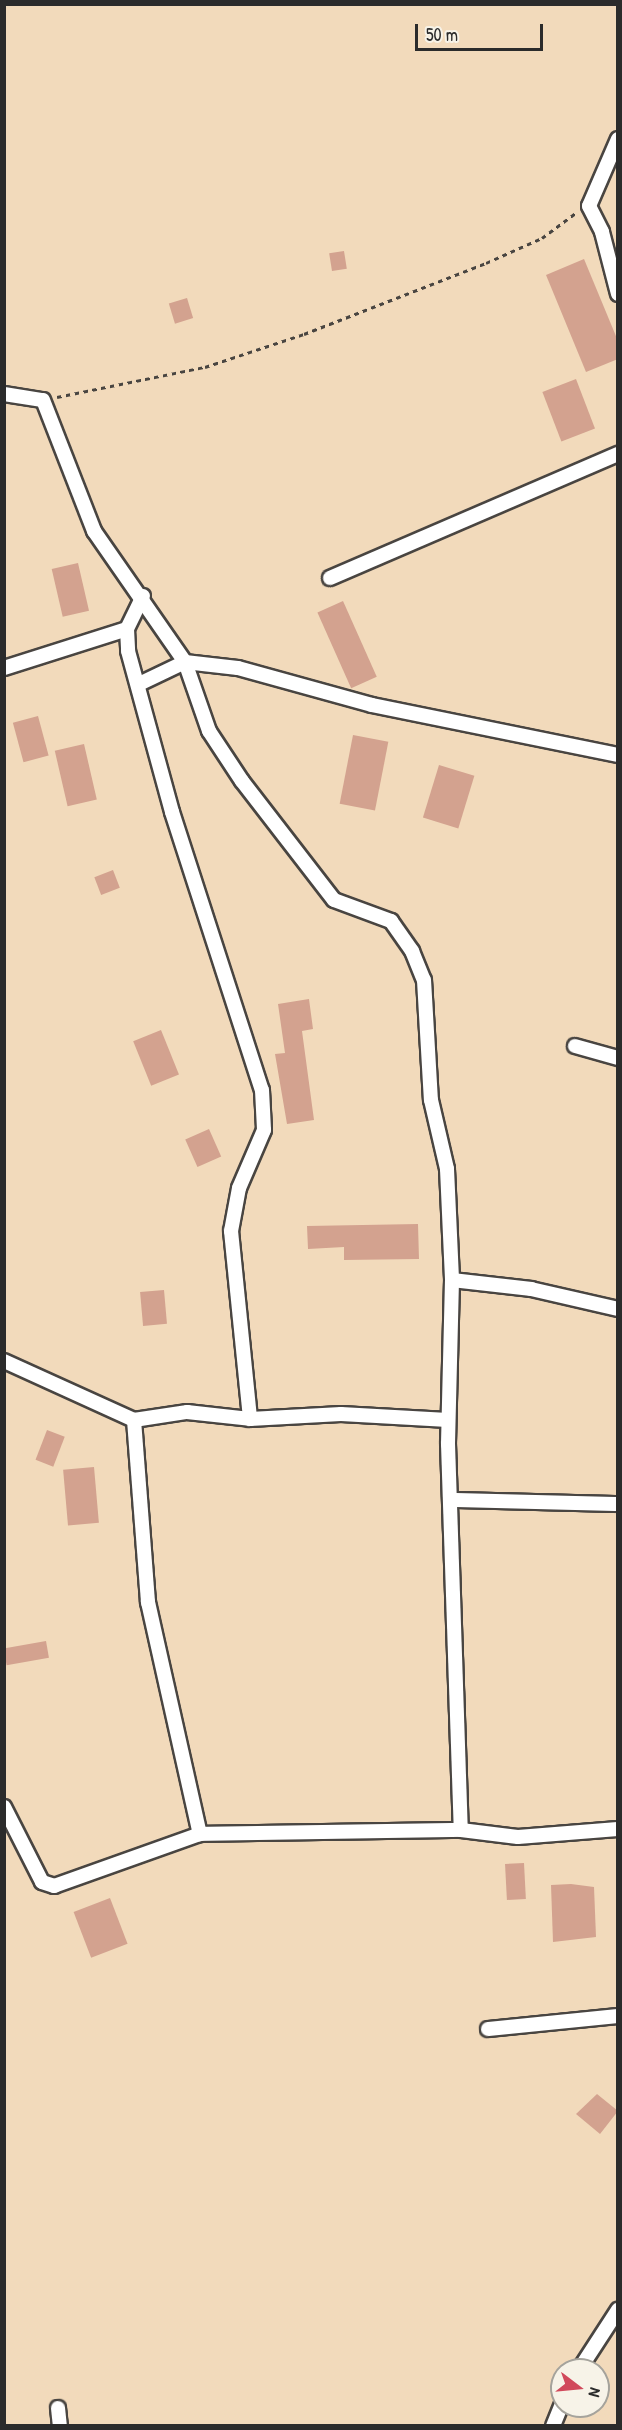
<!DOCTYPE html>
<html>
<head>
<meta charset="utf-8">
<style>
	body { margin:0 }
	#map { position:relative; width:622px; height:2430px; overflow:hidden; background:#f2dabb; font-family:"Patrick Hand",sans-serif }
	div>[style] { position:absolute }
	.building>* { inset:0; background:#d3a28f; transform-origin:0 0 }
	.path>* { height:3px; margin-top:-1.5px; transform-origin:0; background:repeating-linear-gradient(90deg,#494541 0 4.5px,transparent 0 9px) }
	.roads { filter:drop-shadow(2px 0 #494541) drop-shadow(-2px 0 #494541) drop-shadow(0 2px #494541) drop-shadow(0 -2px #494541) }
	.street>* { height:14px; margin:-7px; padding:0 7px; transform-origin:7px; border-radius:7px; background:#fff }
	span { translate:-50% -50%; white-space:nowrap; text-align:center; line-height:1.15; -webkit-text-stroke:6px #f7f3e8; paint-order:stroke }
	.frame { position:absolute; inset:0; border:6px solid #2b2b2b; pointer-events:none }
	.north { position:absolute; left:550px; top:2358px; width:60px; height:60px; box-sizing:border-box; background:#f7f3e8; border:2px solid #a5a39c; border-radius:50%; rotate:106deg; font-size:16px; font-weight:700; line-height:24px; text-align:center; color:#2b2b2b }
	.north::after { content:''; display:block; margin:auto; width:21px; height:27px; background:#d1495b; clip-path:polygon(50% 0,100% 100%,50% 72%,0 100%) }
	.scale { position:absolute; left:415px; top:24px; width:128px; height:27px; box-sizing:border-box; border:3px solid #2b2b2b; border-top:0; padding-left:8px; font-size:18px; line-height:21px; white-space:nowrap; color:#2b2b2b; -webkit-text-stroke:4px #f7f3e8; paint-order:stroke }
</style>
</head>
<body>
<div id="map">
	<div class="building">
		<i style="left:344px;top:251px;width:18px;height:15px;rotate:81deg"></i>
		<i style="clip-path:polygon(584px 259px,618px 341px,618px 359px,586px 372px,546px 275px)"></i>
		<i style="left:187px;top:298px;width:21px;height:19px;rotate:73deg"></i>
		<i style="left:576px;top:379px;width:53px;height:36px;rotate:69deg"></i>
		<i style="left:78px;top:563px;width:49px;height:27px;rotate:77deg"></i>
		<i style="left:343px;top:601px;width:83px;height:28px;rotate:66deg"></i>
		<i style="left:38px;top:716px;width:41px;height:26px;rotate:75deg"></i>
		<i style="left:353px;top:735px;width:36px;height:70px;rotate:11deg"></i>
		<i style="left:84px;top:744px;width:57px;height:30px;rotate:77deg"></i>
		<i style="left:439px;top:765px;width:37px;height:55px;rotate:17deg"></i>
		<i style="left:113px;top:870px;width:19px;height:20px;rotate:69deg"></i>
		<i style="clip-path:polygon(309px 999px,313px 1029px,302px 1031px,314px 1120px,287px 1124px,275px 1054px,285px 1053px,278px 1004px)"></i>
		<i style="left:161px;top:1030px;width:48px;height:30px;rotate:68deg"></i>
		<i style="left:209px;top:1129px;width:30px;height:26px;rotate:66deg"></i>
		<i style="clip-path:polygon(418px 1224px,419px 1259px,344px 1260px,344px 1247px,308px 1249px,307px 1226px)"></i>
		<i style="left:164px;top:1290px;width:34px;height:24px;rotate:85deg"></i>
		<i style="left:47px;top:1430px;width:19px;height:32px;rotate:21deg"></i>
		<i style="left:94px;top:1467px;width:56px;height:31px;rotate:85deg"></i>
		<i style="left:46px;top:1641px;width:17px;height:43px;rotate:80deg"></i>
		<i style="left:524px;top:1863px;width:36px;height:19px;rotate:87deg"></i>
		<i style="clip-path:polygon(571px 1884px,594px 1887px,596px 1937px,553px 1942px,551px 1885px)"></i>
		<i style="left:110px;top:1898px;width:49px;height:39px;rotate:69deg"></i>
		<i style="clip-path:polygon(597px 2094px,618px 2111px,600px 2134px,576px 2114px)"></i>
	</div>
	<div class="path">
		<i style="left:57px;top:397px;width:151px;rotate:-11.5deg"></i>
		<i style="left:205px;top:367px;width:104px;rotate:-18.4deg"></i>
		<i style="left:304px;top:334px;width:195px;rotate:-21.3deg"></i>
		<i style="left:486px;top:263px;width:61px;rotate:-24.1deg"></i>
		<i style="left:542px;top:238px;width:44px;rotate:-36.6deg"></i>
	</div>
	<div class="roads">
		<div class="street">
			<i style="left:618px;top:139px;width:73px;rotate:113.4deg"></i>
			<i style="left:589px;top:206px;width:29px;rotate:63deg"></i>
			<i style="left:602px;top:232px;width:64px;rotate:75.5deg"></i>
			<i style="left:4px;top:394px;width:39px;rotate:9deg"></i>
			<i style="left:43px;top:400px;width:141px;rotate:68.7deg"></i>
			<i style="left:94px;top:531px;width:160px;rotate:55.2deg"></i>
			<i style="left:185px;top:662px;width:73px;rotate:70.8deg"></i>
			<i style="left:209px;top:731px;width:60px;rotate:56.6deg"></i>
			<i style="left:242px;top:781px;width:150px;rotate:52.3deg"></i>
			<i style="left:334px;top:900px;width:61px;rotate:20.2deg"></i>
			<i style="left:391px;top:921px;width:37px;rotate:55deg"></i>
			<i style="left:412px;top:951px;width:31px;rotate:68deg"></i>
			<i style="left:424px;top:980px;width:120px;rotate:86.7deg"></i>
			<i style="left:431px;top:1100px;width:71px;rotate:76.9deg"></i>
			<i style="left:447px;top:1169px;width:111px;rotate:87.4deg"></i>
			<i style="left:452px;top:1280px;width:164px;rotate:91.4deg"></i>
			<i style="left:448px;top:1444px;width:386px;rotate:88.1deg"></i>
			<i style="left:461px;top:1830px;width:57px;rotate:7deg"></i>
			<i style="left:518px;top:1837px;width:100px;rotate:-4.6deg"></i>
			<i style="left:330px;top:578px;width:314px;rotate:-23.3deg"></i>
			<i style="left:143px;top:596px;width:37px;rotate:116deg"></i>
			<i style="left:127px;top:629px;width:22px;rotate:87deg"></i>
			<i style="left:128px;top:651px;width:167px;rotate:74.7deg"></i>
			<i style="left:172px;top:812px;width:292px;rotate:72.1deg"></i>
			<i style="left:262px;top:1090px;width:40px;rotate:87.1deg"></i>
			<i style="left:264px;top:1130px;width:63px;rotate:113.3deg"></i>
			<i style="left:239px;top:1188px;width:44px;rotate:100.5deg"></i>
			<i style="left:231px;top:1231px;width:189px;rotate:84.2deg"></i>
			<i style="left:4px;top:668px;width:129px;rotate:-17.6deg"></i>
			<i style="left:139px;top:684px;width:51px;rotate:-25.6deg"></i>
			<i style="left:185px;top:662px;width:53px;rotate:6.5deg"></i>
			<i style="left:238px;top:668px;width:139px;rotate:15.4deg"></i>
			<i style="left:372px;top:705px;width:251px;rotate:11.5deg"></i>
			<i style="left:575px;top:1046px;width:45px;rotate:15.6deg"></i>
			<i style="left:452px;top:1280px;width:80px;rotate:6.5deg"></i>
			<i style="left:531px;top:1289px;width:89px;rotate:12.9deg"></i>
			<i style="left:4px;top:1361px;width:143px;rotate:24.4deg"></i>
			<i style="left:134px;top:1420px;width:54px;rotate:-8.6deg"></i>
			<i style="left:187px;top:1412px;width:63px;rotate:6.3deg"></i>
			<i style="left:250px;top:1419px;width:91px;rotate:-3.1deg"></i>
			<i style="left:341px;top:1414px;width:107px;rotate:3.2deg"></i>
			<i style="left:134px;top:1420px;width:183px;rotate:85.6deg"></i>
			<i style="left:148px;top:1602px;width:238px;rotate:77.4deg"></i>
			<i style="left:453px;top:1500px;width:165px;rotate:1.4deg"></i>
			<i style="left:4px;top:1807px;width:84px;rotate:63.1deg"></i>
			<i style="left:42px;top:1882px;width:13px;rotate:18deg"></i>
			<i style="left:54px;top:1886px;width:155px;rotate:-19.6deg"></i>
			<i style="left:200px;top:1834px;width:261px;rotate:-0.9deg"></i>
			<i style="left:488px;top:2029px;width:131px;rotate:-5.7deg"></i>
			<i style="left:579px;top:2370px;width:72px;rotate:-57deg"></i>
			<i style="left:58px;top:2408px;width:18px;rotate:84deg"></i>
			<i style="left:553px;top:2426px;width:24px;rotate:-68deg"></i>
		</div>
	</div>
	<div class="frame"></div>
	<div class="north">N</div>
	<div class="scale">50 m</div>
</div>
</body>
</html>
